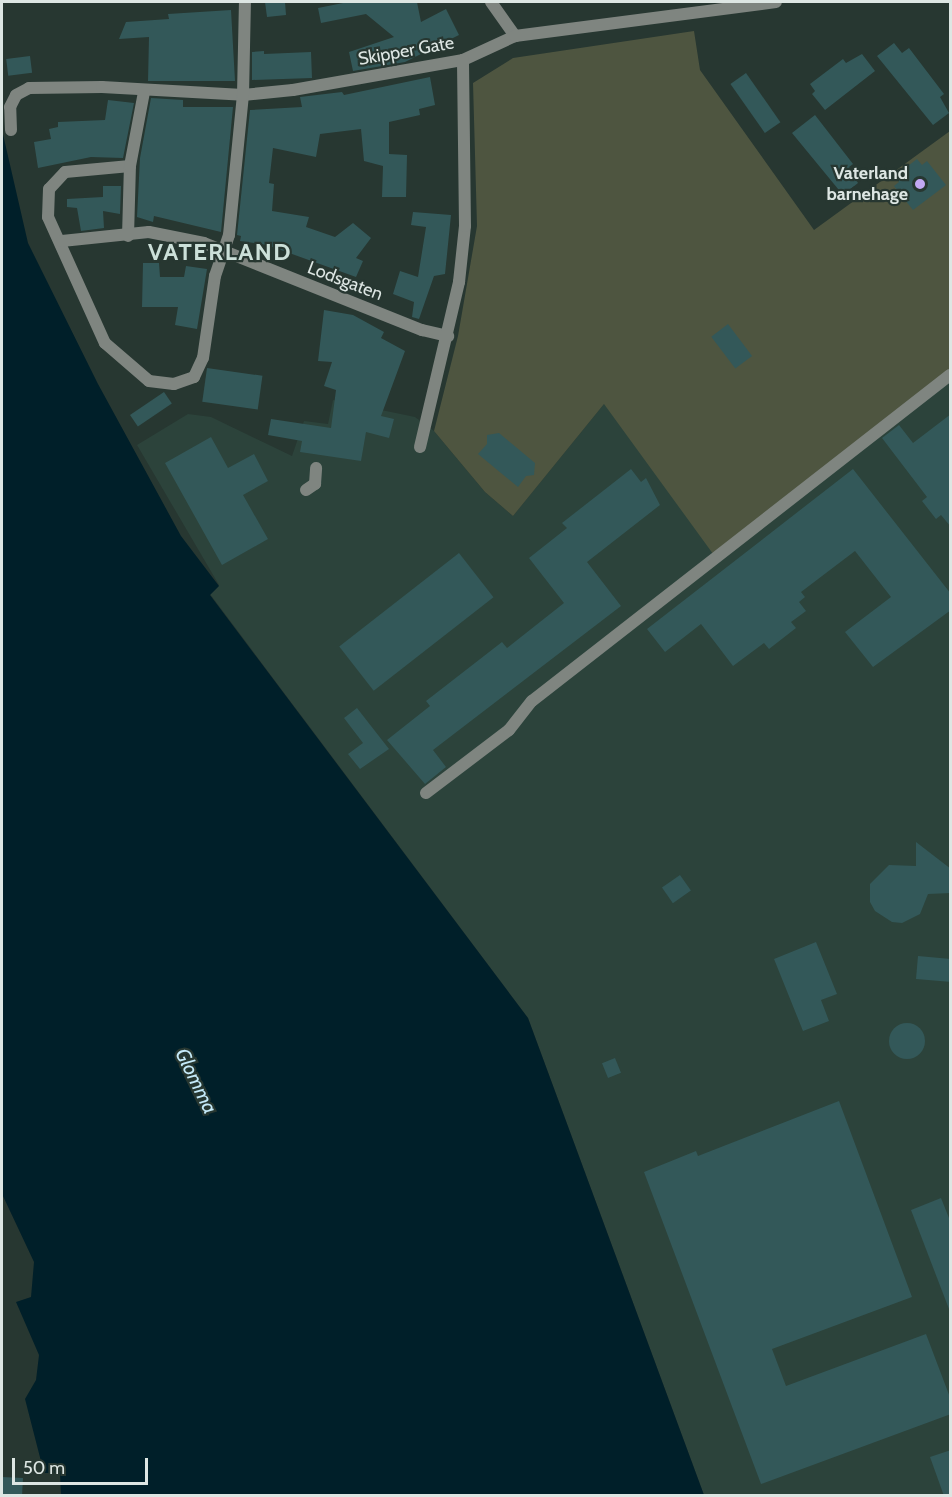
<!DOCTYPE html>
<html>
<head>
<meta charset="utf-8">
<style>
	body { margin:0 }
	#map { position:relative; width:952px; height:1497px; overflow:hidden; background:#273731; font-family:Cabin,sans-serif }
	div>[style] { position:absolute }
	.built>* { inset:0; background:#2c433b }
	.green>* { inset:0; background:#4e5540 }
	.water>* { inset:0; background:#001f29 }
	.building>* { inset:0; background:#335859; transform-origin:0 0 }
	.round { border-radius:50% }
	.minor>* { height:12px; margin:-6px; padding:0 6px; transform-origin:6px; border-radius:6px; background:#7f8580 }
	.dots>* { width:16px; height:16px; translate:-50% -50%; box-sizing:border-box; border:3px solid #273731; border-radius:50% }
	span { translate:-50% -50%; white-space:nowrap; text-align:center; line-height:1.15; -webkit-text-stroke:4.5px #273731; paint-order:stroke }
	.street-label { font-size:18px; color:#dde6e3 }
	.poi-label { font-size:18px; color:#dde6e3; font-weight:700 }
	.right { translate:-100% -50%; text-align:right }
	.water-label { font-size:20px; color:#c5eaf9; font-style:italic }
	.district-label { font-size:24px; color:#cce0d9; font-weight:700; letter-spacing:1.5px }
	.frame { position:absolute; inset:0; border:3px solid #dde6e3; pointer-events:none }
	.scale { position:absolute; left:12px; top:1458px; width:136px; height:27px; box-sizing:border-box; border:3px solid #dde6e3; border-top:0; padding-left:8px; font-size:18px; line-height:21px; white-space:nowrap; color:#dde6e3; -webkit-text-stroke:4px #273731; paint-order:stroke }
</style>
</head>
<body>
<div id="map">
	<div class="built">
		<i style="clip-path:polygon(950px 376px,950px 1495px,704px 1495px,528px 1018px,210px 594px,219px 585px,137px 445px,188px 414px,211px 417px,292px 456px,304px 421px,328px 424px,333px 400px,415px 417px,434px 431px,485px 492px,513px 516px,604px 404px)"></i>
	</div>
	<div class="green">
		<i style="clip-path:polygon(694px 31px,700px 70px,814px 230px,950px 131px,950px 376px,716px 558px,604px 404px,513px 516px,485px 492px,434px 431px,458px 336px,477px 226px,473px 83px,513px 58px)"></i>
	</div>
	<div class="water">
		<i style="clip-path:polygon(2px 130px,28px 243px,98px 384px,181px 536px,219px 586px,210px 595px,528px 1018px,704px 1495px,61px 1496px,60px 1473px,44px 1473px,25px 1399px,36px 1380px,39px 1355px,16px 1302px,31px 1297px,34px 1262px,2px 1194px)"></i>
	</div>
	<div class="building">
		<i style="clip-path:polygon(265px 2px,285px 2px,286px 15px,267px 17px)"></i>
		<i style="clip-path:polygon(348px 2px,417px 2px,421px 22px,446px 9px,459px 35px,405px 62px,353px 71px,349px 52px,394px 37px,366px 14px,321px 23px,318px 8px)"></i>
		<i style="clip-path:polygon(231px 10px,235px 81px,148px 81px,149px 37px,119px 39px,126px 22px,169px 19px,168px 14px)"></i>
		<i style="clip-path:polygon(894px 43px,902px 53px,909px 48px,944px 94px,940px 97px,949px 113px,933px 125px,877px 56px)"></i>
		<i style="clip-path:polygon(264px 51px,264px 54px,311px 52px,312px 78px,252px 80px,252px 52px)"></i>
		<i style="clip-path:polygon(862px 54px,875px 71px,825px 110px,812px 94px,815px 91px,810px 84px,843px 59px,846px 63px)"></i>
		<i style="left:30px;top:56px;width:17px;height:24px;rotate:83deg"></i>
		<i style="left:746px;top:73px;width:60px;height:19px;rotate:55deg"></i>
		<i style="clip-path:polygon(430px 77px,435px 105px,419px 109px,420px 115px,389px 122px,389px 154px,407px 155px,406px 197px,382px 197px,383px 166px,364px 161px,361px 129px,320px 134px,316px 157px,273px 148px,269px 183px,274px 184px,272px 211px,309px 217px,306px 227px,335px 237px,353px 223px,371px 238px,356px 258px,363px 261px,356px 277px,267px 245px,240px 241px,241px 236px,237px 235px,250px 110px,302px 107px,300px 97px,342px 92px,344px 95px)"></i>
		<i style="clip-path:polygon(151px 98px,183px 100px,183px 107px,233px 107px,221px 232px,154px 216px,153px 222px,137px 217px,140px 158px)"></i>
		<i style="clip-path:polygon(108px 100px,134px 103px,123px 158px,91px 157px,38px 168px,34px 142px,51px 139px,49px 129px,58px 127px,58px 122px,105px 120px)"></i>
		<i style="clip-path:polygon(815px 115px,853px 164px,849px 167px,858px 183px,843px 195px,792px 133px)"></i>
		<i style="clip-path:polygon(917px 159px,922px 165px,927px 161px,946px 185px,913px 210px,894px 186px,899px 182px,895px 176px)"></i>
		<i style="clip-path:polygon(103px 186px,121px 186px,120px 214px,103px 211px,104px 228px,81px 231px,77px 208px,67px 207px,67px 199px,103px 197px)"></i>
		<i style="clip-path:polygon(413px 212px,451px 215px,445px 274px,434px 276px,419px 319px,412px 317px,414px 302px,393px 294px,400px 271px,418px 277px,426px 227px,411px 225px)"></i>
		<i style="clip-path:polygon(143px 263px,159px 263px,160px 277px,184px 277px,186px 266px,207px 269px,197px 329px,175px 325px,178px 307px,142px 307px)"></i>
		<i style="clip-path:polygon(324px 310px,353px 315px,384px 332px,381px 338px,405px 351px,381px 416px,394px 419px,389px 438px,366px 432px,361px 461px,300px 452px,302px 441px,268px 435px,271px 419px,331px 428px,336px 390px,324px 386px,332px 362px,318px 361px)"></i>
		<i style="left:728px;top:324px;width:40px;height:21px;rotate:53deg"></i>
		<i style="left:207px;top:368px;width:56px;height:34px;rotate:8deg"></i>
		<i style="left:164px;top:392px;width:14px;height:41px;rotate:56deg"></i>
		<i style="clip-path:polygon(951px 414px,951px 527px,941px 515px,936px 519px,922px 501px,927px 497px,882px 438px,899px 425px,913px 443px)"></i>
		<i style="clip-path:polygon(499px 433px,535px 463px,534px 475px,526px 476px,518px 487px,478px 454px,487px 444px,487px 435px)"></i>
		<i style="clip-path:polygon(211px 437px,228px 468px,254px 454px,268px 481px,243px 495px,268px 539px,222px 565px,165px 463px)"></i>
		<i style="clip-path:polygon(631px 469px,641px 482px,646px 478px,660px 505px,587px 562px,621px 606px,433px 750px,446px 767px,425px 784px,387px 740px,430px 706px,426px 701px,502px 642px,507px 648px,564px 603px,529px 558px,567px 528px,562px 523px)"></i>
		<i style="clip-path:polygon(853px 469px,951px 594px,951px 610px,873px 667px,845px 632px,891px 597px,855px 551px,801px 592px,805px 597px,799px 602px,806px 611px,791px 622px,796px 628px,769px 649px,764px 643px,733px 666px,701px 624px,665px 652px,647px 629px)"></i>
		<i style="left:459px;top:553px;width:56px;height:152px;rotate:52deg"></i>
		<i style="clip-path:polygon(357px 708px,389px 749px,360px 769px,348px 754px,363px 743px,344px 718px)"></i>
		<i style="clip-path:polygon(916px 842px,951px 869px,951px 893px,928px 894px,920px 914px,902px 923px,892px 922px,875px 911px,870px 902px,870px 884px,889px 865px,916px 866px)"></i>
		<i style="left:680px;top:875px;width:19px;height:22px;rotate:55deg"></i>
		<i style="clip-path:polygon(816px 942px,837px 994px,821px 1000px,829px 1021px,803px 1031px,774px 959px)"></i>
		<i style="left:918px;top:956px;width:33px;height:23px;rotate:5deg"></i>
		<i class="round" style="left:889px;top:1023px;width:36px;height:36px"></i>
		<i style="left:615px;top:1058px;width:16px;height:14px;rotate:68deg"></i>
		<i style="clip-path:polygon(839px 1101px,912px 1297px,772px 1349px,786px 1386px,926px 1334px,951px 1400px,951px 1414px,761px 1484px,644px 1172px,696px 1151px,698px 1156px)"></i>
		<i style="clip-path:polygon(941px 1198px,951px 1223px,949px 1309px,911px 1210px)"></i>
		<i style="clip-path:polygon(951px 1450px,951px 1496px,944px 1496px,930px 1457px)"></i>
		<i style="left:2px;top:1477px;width:21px;height:19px;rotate:3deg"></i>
	</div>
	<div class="minor">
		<i style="left:491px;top:2px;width:42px;rotate:54.8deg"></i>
		<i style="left:11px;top:130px;width:23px;rotate:-92deg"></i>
		<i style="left:10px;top:107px;width:13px;rotate:-63deg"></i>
		<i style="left:16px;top:95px;width:15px;rotate:-28deg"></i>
		<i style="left:29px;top:88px;width:73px;rotate:-0.8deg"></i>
		<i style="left:102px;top:87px;width:141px;rotate:3.2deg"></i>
		<i style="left:243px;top:95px;width:50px;rotate:-5.7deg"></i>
		<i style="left:293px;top:90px;width:173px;rotate:-10deg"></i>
		<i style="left:463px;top:60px;width:57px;rotate:-24.8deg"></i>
		<i style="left:515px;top:36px;width:263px;rotate:-7.4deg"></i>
		<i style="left:130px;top:166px;width:65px;rotate:174.7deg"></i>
		<i style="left:65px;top:172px;width:23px;rotate:133deg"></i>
		<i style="left:49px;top:189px;width:28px;rotate:92deg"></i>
		<i style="left:48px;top:217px;width:138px;rotate:65.7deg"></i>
		<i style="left:105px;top:343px;width:58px;rotate:40.8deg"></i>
		<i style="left:149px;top:381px;width:25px;rotate:7deg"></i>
		<i style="left:174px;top:384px;width:21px;rotate:-19deg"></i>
		<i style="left:194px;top:377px;width:21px;rotate:-65deg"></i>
		<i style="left:203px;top:358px;width:83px;rotate:-81.7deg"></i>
		<i style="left:215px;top:276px;width:43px;rotate:-71.1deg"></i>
		<i style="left:229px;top:235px;width:141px;rotate:-84.3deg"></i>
		<i style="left:243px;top:95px;width:93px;rotate:-88.8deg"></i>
		<i style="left:128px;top:236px;width:70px;rotate:-88.4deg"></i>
		<i style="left:130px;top:166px;width:75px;rotate:-79.3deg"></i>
		<i style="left:62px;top:241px;width:87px;rotate:-5.9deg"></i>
		<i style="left:149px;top:232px;width:56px;rotate:11.3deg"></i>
		<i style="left:204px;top:243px;width:235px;rotate:21.8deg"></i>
		<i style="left:422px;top:330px;width:27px;rotate:13deg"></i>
		<i style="left:420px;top:447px;width:170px;rotate:-76.7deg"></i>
		<i style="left:459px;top:282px;width:56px;rotate:-83.9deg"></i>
		<i style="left:465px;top:226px;width:166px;rotate:-90.7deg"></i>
		<i style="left:306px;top:490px;width:11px;rotate:-34deg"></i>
		<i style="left:315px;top:484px;width:16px;rotate:-86deg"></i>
		<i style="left:426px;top:793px;width:104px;rotate:-37.2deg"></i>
		<i style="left:509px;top:730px;width:37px;rotate:-52deg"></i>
		<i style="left:532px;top:701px;width:530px;rotate:-37.95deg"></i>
	</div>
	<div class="dots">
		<i style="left:920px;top:184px;background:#c2a8f3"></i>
	</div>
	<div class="street-label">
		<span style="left:406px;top:51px;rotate:-10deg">Skipper Gate</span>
		<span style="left:345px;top:281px;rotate:21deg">Lodsgaten</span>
	</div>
	<div class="poi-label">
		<span class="right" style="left:908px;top:184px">Vaterland<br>barnehage</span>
	</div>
	<div class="water-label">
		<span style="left:196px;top:1081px;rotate:64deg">Glomma</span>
	</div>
	<div class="district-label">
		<span style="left:220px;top:252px">VATERLAND</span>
	</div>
	<div class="frame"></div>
	<div class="scale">50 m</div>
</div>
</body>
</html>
